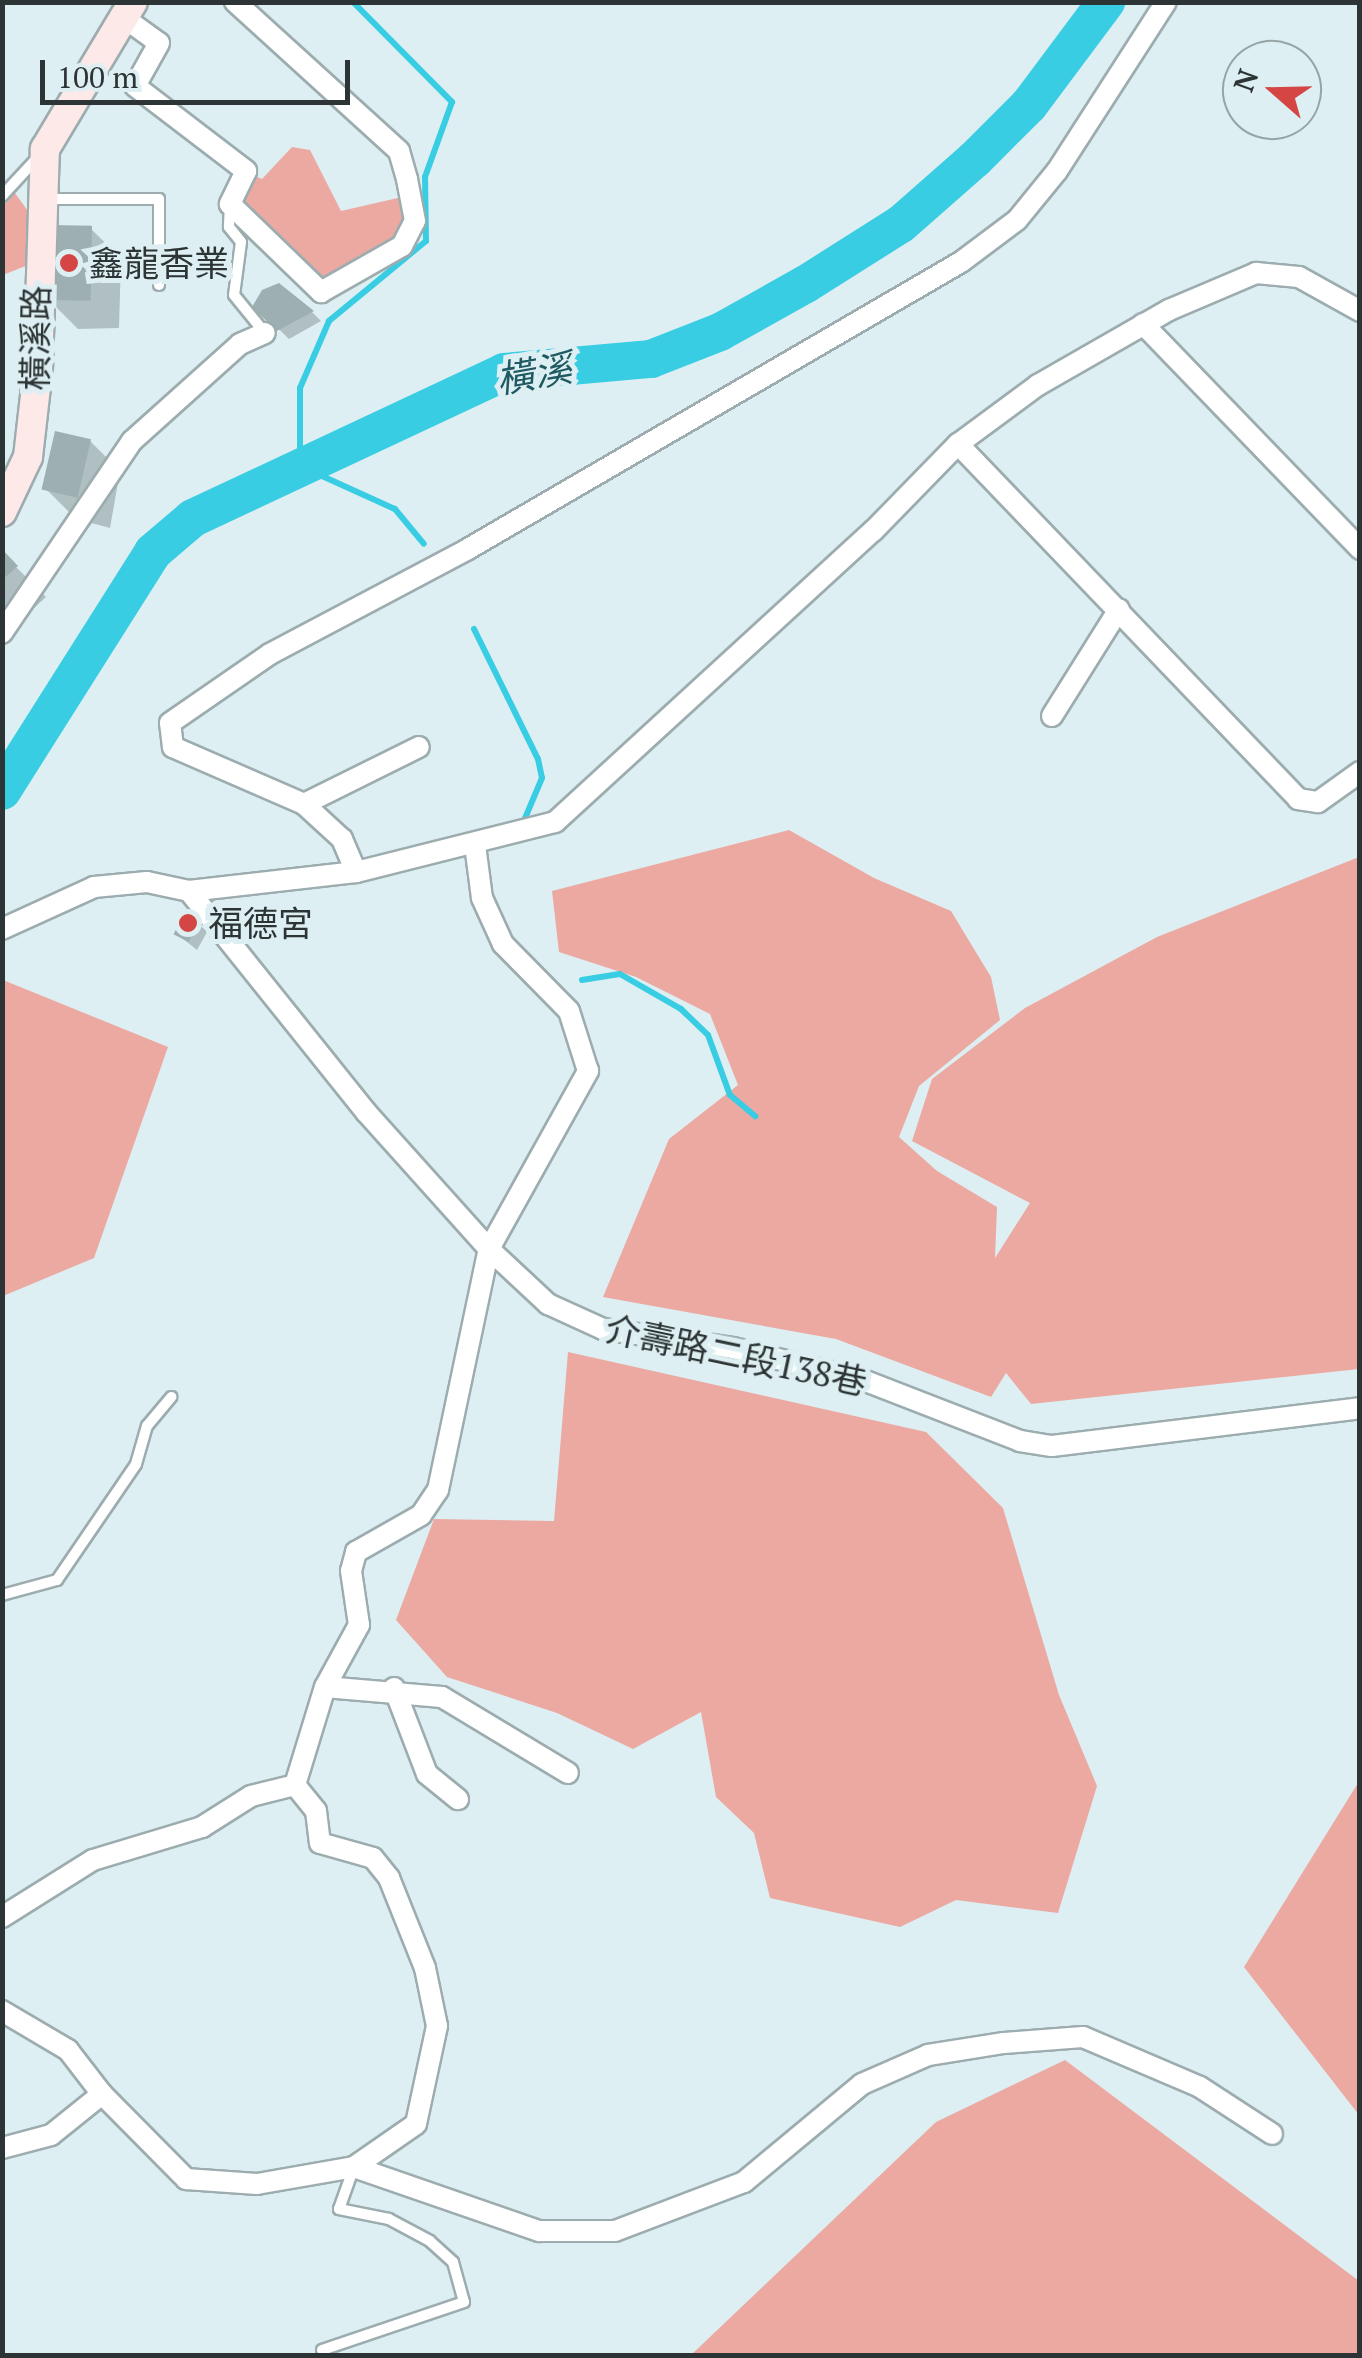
<!DOCTYPE html>
<html>
<head>
<meta charset="utf-8">
<style>
	body { margin:0 }
	#map { position:relative; width:1362px; height:2358px; overflow:hidden; background:#ddeff2; font-family:"PT Serif","Noto Sans TC",serif }
	div>[style] { position:absolute }
	.green>* { inset:0; background:#eba9a2 }
	.shadow>* { inset:0; background:#0003 }
	.stream>* { height:6px; margin:-3px; padding:0 3px; transform-origin:3px; border-radius:3px; background:#39cde3 }
	.river>* { height:38px; margin:-19px; padding:0 19px; transform-origin:19px; border-radius:19px; background:#39cde3 }
	.building>* { inset:0; background:#9eafb2; transform-origin:0 0 }
	.roads { filter:drop-shadow(2px 0 #9cacaf) drop-shadow(-2px 0 #9cacaf) drop-shadow(0 2px #9cacaf) drop-shadow(0 -2px #9cacaf) }
	.service>* { height:10px; margin:-5px; padding:0 5px; transform-origin:5px; border-radius:5px; background:#fff }
	.minor>* { height:20px; margin:-10px; padding:0 10px; transform-origin:10px; border-radius:10px; background:#fff }
	.secondary>* { height:28px; margin:-14px; padding:0 14px; transform-origin:14px; border-radius:14px; background:#fde9e7 }
	.dots>* { width:28px; height:28px; translate:-50% -50%; box-sizing:border-box; border:5px solid #ddeff2; border-radius:50% }
	span { translate:-50% -50%; white-space:nowrap; text-align:center; line-height:1.15; -webkit-text-stroke:10px #ddeff2; paint-order:stroke }
	.poi-label { font-size:35px; color:#2d3435 }
	.left { translate:0 -50%; text-align:left }
	.street-label { font-size:35px; color:#2d3435 }
	.water-label { font-size:38px; color:#1f5a63; font-style:italic }
	.frame { position:absolute; inset:0; border:5px solid #2d3435; pointer-events:none }
	.north { position:absolute; left:1222px; top:40px; width:100px; height:100px; box-sizing:border-box; background:#ddeff2; border:2px solid #97a4a6; border-radius:50%; rotate:290deg; font-size:28px; font-weight:700; line-height:40px; text-align:center; color:#2d3435 }
	.north::after { content:''; display:block; margin:auto; width:35px; height:45px; background:#d44543; clip-path:polygon(50% 0,100% 100%,50% 72%,0 100%) }
	.scale { position:absolute; left:40px; top:60px; width:310px; height:45px; box-sizing:border-box; border:5px solid #2d3435; border-top:0; padding-left:12px; font-size:30px; line-height:35px; white-space:nowrap; color:#2d3435; -webkit-text-stroke:8px #ddeff2; paint-order:stroke }
</style>
</head>
<body>
<div id="map">
	<div class="green">
		<i style="clip-path:polygon(292px 147px,310px 150px,341px 211px,402px 197px,404px 224px,395px 240px,321px 283px,237px 201px,252px 175px,262px 179px)"></i>
		<i style="clip-path:polygon(15px 193px,30px 214px,28px 265px,3px 275px,3px 206px)"></i>
		<i style="clip-path:polygon(789px 830px,874px 878px,951px 911px,991px 977px,1000px 1020px,919px 1086px,899px 1137px,937px 1171px,997px 1207px,995px 1258px,1030px 1203px,912px 1141px,932px 1079px,1025px 1008px,1157px 937px,1359px 857px,1359px 1369px,1031px 1404px,1006px 1373px,991px 1397px,836px 1339px,603px 1297px,669px 1139px,738px 1085px,710px 1014px,636px 977px,559px 952px,552px 891px)"></i>
		<i style="clip-path:polygon(3px 980px,168px 1047px,94px 1258px,3px 1296px)"></i>
		<i style="clip-path:polygon(568px 1352px,926px 1432px,1003px 1508px,1059px 1695px,1097px 1786px,1058px 1913px,956px 1900px,900px 1927px,770px 1898px,754px 1833px,716px 1797px,701px 1712px,633px 1749px,557px 1713px,447px 1677px,396px 1620px,434px 1519px,554px 1521px)"></i>
		<i style="clip-path:polygon(1358px 1783px,1360px 1785px,1359px 2115px,1244px 1967px)"></i>
		<i style="clip-path:polygon(1065px 2060px,1359px 2281px,1359px 2355px,691px 2355px,936px 2122px)"></i>
	</div>
	<div class="shadow">
		<i style="clip-path:polygon(91px 229px,121px 258px,119px 328px,78px 329px,48px 299px)"></i>
		<i style="clip-path:polygon(279px 285px,313px 313px,321px 321px,289px 339px,256px 307px)"></i>
		<i style="clip-path:polygon(90px 441px,120px 471px,110px 528px,76px 519px,46px 489px)"></i>
		<i style="clip-path:polygon(2px 553px,46px 597px,20px 621px,2px 603px)"></i>
		<i style="clip-path:polygon(190px 908px,211px 925px,197px 950px,176px 933px)"></i>
	</div>
	<div class="stream">
		<i style="left:353px;top:2px;width:141px;rotate:45.3deg"></i>
		<i style="left:452px;top:102px;width:80px;rotate:109.8deg"></i>
		<i style="left:425px;top:177px;width:64px;rotate:89.1deg"></i>
		<i style="left:426px;top:241px;width:126px;rotate:140.5deg"></i>
		<i style="left:329px;top:321px;width:73px;rotate:113.4deg"></i>
		<i style="left:300px;top:388px;width:78px;rotate:90deg"></i>
		<i style="left:300px;top:466px;width:104px;rotate:24.4deg"></i>
		<i style="left:395px;top:509px;width:45px;rotate:50.4deg"></i>
		<i style="left:474px;top:629px;width:145px;rotate:63.8deg"></i>
		<i style="left:538px;top:759px;width:19px;rotate:78deg"></i>
		<i style="left:542px;top:778px;width:49px;rotate:112.9deg"></i>
		<i style="left:582px;top:980px;width:38px;rotate:-9deg"></i>
		<i style="left:620px;top:974px;width:70px;rotate:29.8deg"></i>
		<i style="left:681px;top:1009px;width:37px;rotate:44deg"></i>
		<i style="left:708px;top:1035px;width:64px;rotate:69.9deg"></i>
		<i style="left:730px;top:1095px;width:33px;rotate:40deg"></i>
	</div>
	<div class="river">
		<i style="left:2px;top:791px;width:283px;rotate:-57.7deg"></i>
		<i style="left:153px;top:552px;width:52px;rotate:-40.4deg"></i>
		<i style="left:193px;top:518px;width:344px;rotate:-25.1deg"></i>
		<i style="left:504px;top:372px;width:148px;rotate:-5.1deg"></i>
		<i style="left:651px;top:359px;width:74px;rotate:-21.4deg"></i>
		<i style="left:720px;top:332px;width:98px;rotate:-29.2deg"></i>
		<i style="left:806px;top:284px;width:112px;rotate:-32.3deg"></i>
		<i style="left:901px;top:224px;width:98px;rotate:-41.3deg"></i>
		<i style="left:975px;top:159px;width:76px;rotate:-45deg"></i>
		<i style="left:1029px;top:105px;width:129px;rotate:-53.2deg"></i>
	</div>
	<div class="building">
		<i style="left:49px;top:225px;width:43px;height:75px;rotate:1deg"></i>
		<i style="clip-path:polygon(279px 283px,314px 311px,277px 331px,252px 307px,262px 290px)"></i>
		<i style="left:55px;top:431px;width:37px;height:60px;rotate:13deg"></i>
		<i style="clip-path:polygon(2px 549px,18px 566px,2px 580px)"></i>
		<i style="left:189px;top:905px;width:17px;height:33px;rotate:28deg"></i>
	</div>
	<div class="roads">
		<div class="service">
			<i style="left:2px;top:196px;width:53px;rotate:-47.3deg"></i>
			<i style="left:47px;top:199px;width:112px"></i>
			<i style="left:159px;top:199px;width:86px;rotate:90deg"></i>
			<i style="left:230px;top:205px;width:22px;rotate:93deg"></i>
			<i style="left:229px;top:227px;width:19px;rotate:51deg"></i>
			<i style="left:241px;top:242px;width:53px;rotate:97.5deg"></i>
			<i style="left:234px;top:295px;width:49px;rotate:50.8deg"></i>
			<i style="left:2px;top:1595px;width:57px;rotate:-15.3deg"></i>
			<i style="left:57px;top:1580px;width:140px;rotate:-55.7deg"></i>
			<i style="left:136px;top:1464px;width:40px;rotate:-74deg"></i>
			<i style="left:147px;top:1426px;width:38px;rotate:-50deg"></i>
			<i style="left:322px;top:2350px;width:150px;rotate:-18.7deg"></i>
			<i style="left:464px;top:2302px;width:41px;rotate:-105.4deg"></i>
			<i style="left:453px;top:2262px;width:31px;rotate:-138deg"></i>
			<i style="left:430px;top:2241px;width:47px;rotate:-151.8deg"></i>
			<i style="left:389px;top:2219px;width:51px;rotate:-168.7deg"></i>
			<i style="left:339px;top:2209px;width:45px;rotate:-70.3deg"></i>
		</div>
		<div class="minor">
			<i style="left:123px;top:17px;width:44px;rotate:35.8deg"></i>
			<i style="left:159px;top:43px;width:49px;rotate:119.2deg"></i>
			<i style="left:135px;top:86px;width:140px;rotate:37.4deg"></i>
			<i style="left:246px;top:171px;width:37px;rotate:116deg"></i>
			<i style="left:230px;top:204px;width:127px;rotate:44deg"></i>
			<i style="left:321px;top:292px;width:93px;rotate:-29.6deg"></i>
			<i style="left:402px;top:246px;width:28px;rotate:-63deg"></i>
			<i style="left:415px;top:221px;width:43px;rotate:-100.8deg"></i>
			<i style="left:407px;top:179px;width:29px;rotate:-106deg"></i>
			<i style="left:399px;top:151px;width:222px;rotate:-137.7deg"></i>
			<i style="left:1143px;top:324px;width:313px;rotate:46deg"></i>
			<i style="left:958px;top:444px;width:492px;rotate:46.2deg"></i>
			<i style="left:1298px;top:799px;width:20px;rotate:9deg"></i>
			<i style="left:1318px;top:802px;width:52px;rotate:-35.5deg"></i>
			<i style="left:2px;top:633px;width:232px;rotate:-55.9deg"></i>
			<i style="left:132px;top:441px;width:145px;rotate:-41.9deg"></i>
			<i style="left:240px;top:344px;width:27px;rotate:-24deg"></i>
			<i style="left:1052px;top:716px;width:126px;rotate:-57.9deg"></i>
			<i style="left:304px;top:804px;width:128px;rotate:-26.4deg"></i>
			<i style="left:356px;top:872px;width:36px;rotate:-113deg"></i>
			<i style="left:342px;top:839px;width:52px;rotate:-137.4deg"></i>
			<i style="left:304px;top:804px;width:143px;rotate:-156.5deg"></i>
			<i style="left:173px;top:747px;width:24px;rotate:-97deg"></i>
			<i style="left:170px;top:723px;width:121px;rotate:-34.6deg"></i>
			<i style="left:270px;top:654px;width:224px;rotate:-27.9deg"></i>
			<i style="left:468px;top:549px;width:570px;rotate:-30.21deg"></i>
			<i style="left:961px;top:262px;width:70px;rotate:-36.9deg"></i>
			<i style="left:1017px;top:220px;width:63px;rotate:-50.8deg"></i>
			<i style="left:1057px;top:171px;width:201px;rotate:-57.2deg"></i>
			<i style="left:189px;top:891px;width:283px;rotate:51.3deg"></i>
			<i style="left:366px;top:1112px;width:184px;rotate:48.1deg"></i>
			<i style="left:489px;top:1249px;width:81px;rotate:43deg"></i>
			<i style="left:548px;top:1304px;width:60px;rotate:24.4deg"></i>
			<i style="left:603px;top:1329px;width:131px;rotate:8.3deg"></i>
			<i style="left:733px;top:1348px;width:134px;rotate:13.8deg"></i>
			<i style="left:863px;top:1380px;width:168px;rotate:21.2deg"></i>
			<i style="left:1020px;top:1441px;width:32px;rotate:9deg"></i>
			<i style="left:1052px;top:1446px;width:310px;rotate:-7deg"></i>
			<i style="left:2px;top:929px;width:101px;rotate:-24.5deg"></i>
			<i style="left:94px;top:887px;width:53px;rotate:-5.4deg"></i>
			<i style="left:147px;top:882px;width:43px;rotate:12.1deg"></i>
			<i style="left:189px;top:891px;width:168px;rotate:-6.5deg"></i>
			<i style="left:356px;top:872px;width:205px;rotate:-14.1deg"></i>
			<i style="left:555px;top:822px;width:431px;rotate:-42.5deg"></i>
			<i style="left:873px;top:531px;width:122px;rotate:-45.7deg"></i>
			<i style="left:958px;top:444px;width:99px;rotate:-36.4deg"></i>
			<i style="left:1038px;top:385px;width:151px;rotate:-29.8deg"></i>
			<i style="left:1169px;top:310px;width:95px;rotate:-23deg"></i>
			<i style="left:1256px;top:273px;width:43px;rotate:5.3deg"></i>
			<i style="left:1299px;top:277px;width:70px;rotate:29.1deg"></i>
			<i style="left:325px;top:1687px;width:117px;rotate:4.9deg"></i>
			<i style="left:442px;top:1697px;width:147px;rotate:31.1deg"></i>
			<i style="left:394px;top:1688px;width:92px;rotate:69deg"></i>
			<i style="left:427px;top:1774px;width:40px;rotate:39deg"></i>
			<i style="left:295px;top:1785px;width:33px;rotate:51deg"></i>
			<i style="left:316px;top:1811px;width:32px;rotate:83deg"></i>
			<i style="left:320px;top:1843px;width:55px;rotate:15.8deg"></i>
			<i style="left:373px;top:1858px;width:26px;rotate:51deg"></i>
			<i style="left:389px;top:1878px;width:97px;rotate:68.2deg"></i>
			<i style="left:425px;top:1968px;width:59px;rotate:78.3deg"></i>
			<i style="left:437px;top:2026px;width:100px;rotate:102.1deg"></i>
			<i style="left:416px;top:2124px;width:75px;rotate:145.3deg"></i>
			<i style="left:2px;top:1917px;width:107px;rotate:-32.1deg"></i>
			<i style="left:93px;top:1860px;width:114px;rotate:-16.8deg"></i>
			<i style="left:202px;top:1827px;width:58px;rotate:-32.3deg"></i>
			<i style="left:251px;top:1796px;width:45px;rotate:-14deg"></i>
			<i style="left:295px;top:1785px;width:102px;rotate:-73deg"></i>
			<i style="left:325px;top:1687px;width:71px;rotate:-61.3deg"></i>
			<i style="left:359px;top:1625px;width:55px;rotate:-98.4deg"></i>
			<i style="left:351px;top:1571px;width:20px;rotate:-75deg"></i>
			<i style="left:356px;top:1552px;width:75px;rotate:-29.6deg"></i>
			<i style="left:421px;top:1515px;width:30px;rotate:-56deg"></i>
			<i style="left:438px;top:1490px;width:246px;rotate:-78.1deg"></i>
			<i style="left:489px;top:1249px;width:204px;rotate:-60.9deg"></i>
			<i style="left:588px;top:1071px;width:63px;rotate:-107.6deg"></i>
			<i style="left:569px;top:1011px;width:94px;rotate:-134.6deg"></i>
			<i style="left:503px;top:944px;width:51px;rotate:-114.5deg"></i>
			<i style="left:482px;top:898px;width:53px;rotate:-97.5deg"></i>
			<i style="left:2px;top:2011px;width:77px;rotate:30.6deg"></i>
			<i style="left:68px;top:2050px;width:56px;rotate:52.3deg"></i>
			<i style="left:102px;top:2094px;width:65px;rotate:141.2deg"></i>
			<i style="left:51px;top:2135px;width:51px;rotate:165.1deg"></i>
			<i style="left:102px;top:2094px;width:120px;rotate:45.3deg"></i>
			<i style="left:186px;top:2179px;width:71px;rotate:4deg"></i>
			<i style="left:257px;top:2184px;width:98px;rotate:-9.9deg"></i>
			<i style="left:354px;top:2167px;width:196px;rotate:19.1deg"></i>
			<i style="left:539px;top:2231px;width:76px"></i>
			<i style="left:615px;top:2231px;width:138px;rotate:-20.8deg"></i>
			<i style="left:744px;top:2182px;width:153px;rotate:-39.7deg"></i>
			<i style="left:862px;top:2084px;width:72px;rotate:-23.7deg"></i>
			<i style="left:928px;top:2055px;width:77px;rotate:-9deg"></i>
			<i style="left:1004px;top:2043px;width:79px;rotate:-4.3deg"></i>
			<i style="left:1083px;top:2037px;width:127px;rotate:23.1deg"></i>
			<i style="left:1200px;top:2087px;width:86px;rotate:33.1deg"></i>
		</div>
		<div class="secondary">
			<i style="left:2px;top:512px;width:61px;rotate:-64.7deg"></i>
			<i style="left:28px;top:457px;width:89px;rotate:-83.5deg"></i>
			<i style="left:38px;top:369px;width:220px;rotate:-88.2deg"></i>
			<i style="left:45px;top:149px;width:171px;rotate:-59.1deg"></i>
		</div>
	</div>
	<div class="dots">
		<i style="left:69px;top:263px;background:#d44543"></i>
		<i style="left:188px;top:923px;background:#d44543"></i>
	</div>
	<div class="poi-label">
		<span class="left" style="left:89px;top:263px">鑫龍香業</span>
		<span class="left" style="left:208px;top:923px">福德宮</span>
	</div>
	<div class="street-label">
		<span style="left:35px;top:338px;rotate:-89deg">橫溪路</span>
		<span style="left:736px;top:1355px;rotate:12deg">介壽路二段138巷</span>
	</div>
	<div class="water-label">
		<span style="left:534px;top:374px;rotate:-10deg">橫溪</span>
	</div>
	<div class="frame"></div>
	<div class="north">N</div>
	<div class="scale">100 m</div>
</div>
</body>
</html>
